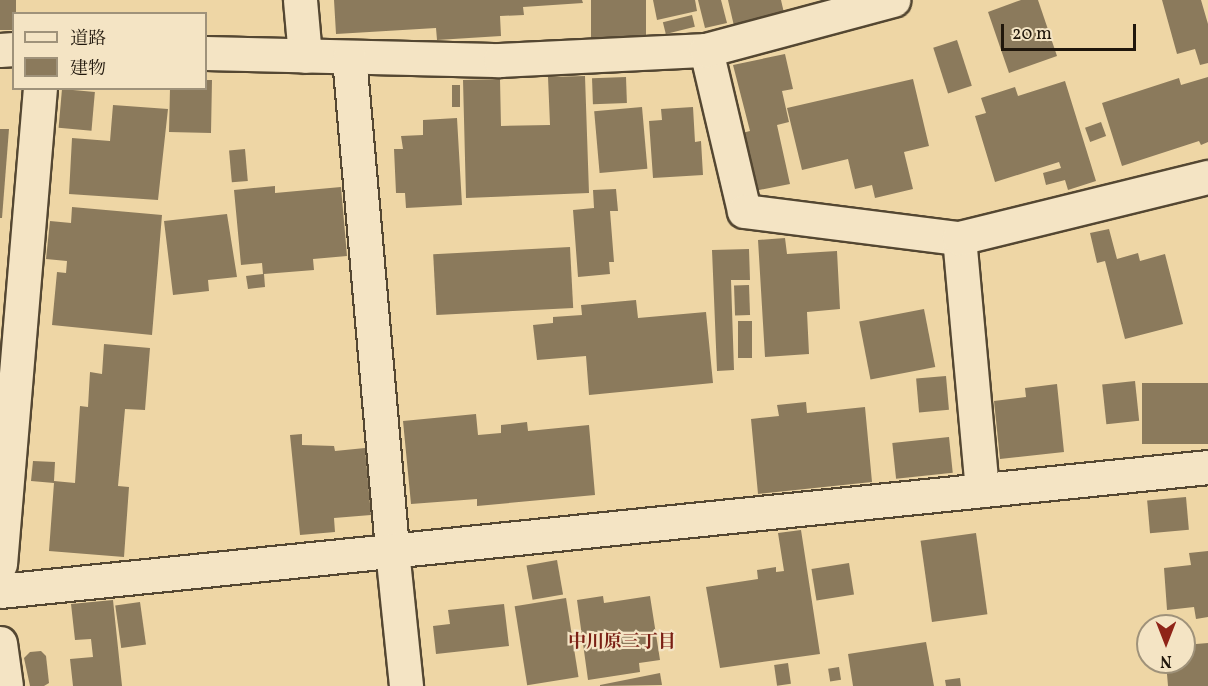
<!DOCTYPE html>
<html>
<head>
<meta charset="utf-8">
<style>
	body { margin:0 }
	#map { position:relative; width:1208px; height:686px; overflow:hidden; background:#eed6a5; font-family:Vollkorn,"Noto Serif JP",serif }
	div>[style] { position:absolute }
	.building>* { inset:0; background:#8b7a5c; transform-origin:0 0 }
	.roads { filter:drop-shadow(2px 0 #544732) drop-shadow(-2px 0 #544732) drop-shadow(0 2px #544732) drop-shadow(0 -2px #544732) }
	.street>* { height:33px; margin:-16.5px; padding:0 16.5px; transform-origin:16.5px; border-radius:16.5px; background:#f4e4c4 }
	span { translate:-50% -50%; white-space:nowrap; text-align:center; line-height:1.15; -webkit-text-stroke:4.5px #f4e4c4; paint-order:stroke }
	.neighbourhood-label { font-size:18px; color:#7a1f14; font-weight:700 }
	.legend { position:absolute; left:12px; top:12px; width:195px; height:78px; box-sizing:border-box; background:#f4e4c4; border:2px solid #9f927a; margin:0; padding:8px 10px; list-style:none; font-size:18px; color:#20170c }
	.legend li { display:flex; align-items:center; gap:12px; height:30px }
	.legend b { width:30px; border:2px solid #9f927a }
	.north { position:absolute; left:1136px; top:614px; width:60px; height:60px; box-sizing:border-box; background:#f4e4c4; border:2px solid #9f927a; border-radius:50%; rotate:180deg; font-size:16px; font-weight:700; line-height:24px; text-align:center; color:#20170c }
	.north::after { content:''; display:block; margin:auto; width:21px; height:27px; background:#8f2418; clip-path:polygon(50% 0,100% 100%,50% 72%,0 100%) }
	.scale { position:absolute; left:1001px; top:24px; width:135px; height:27px; box-sizing:border-box; border:3px solid #20170c; border-top:0; padding-left:8px; font-size:18px; line-height:21px; white-space:nowrap; color:#20170c; -webkit-text-stroke:4px #f4e4c4; paint-order:stroke }
</style>
</head>
<body>
<div id="map">
	<div class="building">
		<i style="left:0;top:0;width:16px;height:30px"></i>
		<i style="clip-path:polygon(334px 0,582px 0,583px 3px,523px 7px,524px 15px,500px 16px,501px 36px,437px 40px,436px 28px,336px 34px)"></i>
		<i style="left:591px;top:0;width:55px;height:42px"></i>
		<i style="clip-path:polygon(653px 0,695px 0,697px 11px,657px 20px)"></i>
		<i style="clip-path:polygon(698px 0,721px 0,727px 23px,705px 28px)"></i>
		<i style="clip-path:polygon(728px 0,781px 0,784px 13px,734px 26px)"></i>
		<i style="clip-path:polygon(1021px 0,1038px 0,1057px 56px,1009px 73px,988px 12px)"></i>
		<i style="clip-path:polygon(1162px 0,1201px 0,1208px 24px,1208px 63px,1200px 65px,1195px 49px,1177px 54px)"></i>
		<i style="left:692px;top:15px;width:12px;height:30px;rotate:76deg"></i>
		<i style="left:957px;top:40px;width:48px;height:25px;rotate:72deg"></i>
		<i style="clip-path:polygon(785px 54px,793px 89px,782px 91px,789px 122px,777px 125px,790px 184px,754px 191px,742px 133px,750px 131px,733px 65px)"></i>
		<i style="clip-path:polygon(585px 76px,589px 193px,466px 198px,463px 80px,500px 79px,501px 126px,550px 125px,548px 77px)"></i>
		<i style="left:626px;top:77px;width:26px;height:34px;rotate:88deg"></i>
		<i style="clip-path:polygon(1208px 77px,1208px 142px,1201px 145px,1199px 141px,1122px 166px,1102px 103px,1179px 78px,1181px 85px)"></i>
		<i style="clip-path:polygon(913px 79px,929px 146px,904px 152px,913px 189px,875px 198px,872px 185px,855px 189px,848px 159px,802px 170px,787px 108px)"></i>
		<i style="clip-path:polygon(206px 80px,212px 80px,211px 133px,169px 132px,170px 88px,206px 88px)"></i>
		<i style="clip-path:polygon(1065px 81px,1096px 181px,1068px 190px,1065px 180px,1046px 185px,1043px 173px,1061px 168px,1059px 162px,995px 182px,975px 116px,986px 113px,981px 98px,1015px 87px,1018px 96px)"></i>
		<i style="left:452px;top:85px;width:8px;height:22px"></i>
		<i style="left:62px;top:89px;width:33px;height:39px;rotate:5deg"></i>
		<i style="clip-path:polygon(113px 105px,168px 109px,158px 200px,69px 194px,72px 138px,110px 141px)"></i>
		<i style="left:642px;top:107px;width:62px;height:48px;rotate:85deg"></i>
		<i style="clip-path:polygon(693px 107px,695px 142px,701px 141px,703px 175px,653px 178px,649px 121px,662px 120px,661px 109px)"></i>
		<i style="clip-path:polygon(457px 118px,462px 205px,406px 208px,405px 193px,396px 193px,394px 149px,403px 149px,401px 136px,423px 135px,423px 120px)"></i>
		<i style="left:1101px;top:122px;width:15px;height:17px;rotate:70deg"></i>
		<i style="clip-path:polygon(0 129px,9px 129px,2px 218px,0 218px)"></i>
		<i style="left:245px;top:149px;width:32px;height:16px;rotate:85deg"></i>
		<i style="clip-path:polygon(275px 186px,275px 193px,341px 187px,347px 256px,313px 259px,314px 270px,264px 274px,265px 287px,248px 289px,246px 276px,263px 274px,262px 263px,241px 265px,234px 190px)"></i>
		<i style="clip-path:polygon(616px 189px,618px 211px,610px 211px,614px 262px,609px 262px,610px 274px,578px 277px,573px 210px,594px 208px,593px 190px)"></i>
		<i style="clip-path:polygon(72px 207px,162px 215px,152px 335px,52px 325px,57px 272px,66px 273px,67px 261px,46px 259px,50px 221px,71px 223px)"></i>
		<i style="clip-path:polygon(227px 214px,237px 277px,208px 280px,209px 291px,173px 295px,164px 221px)"></i>
		<i style="clip-path:polygon(1109px 229px,1117px 259px,1138px 253px,1140px 261px,1165px 254px,1183px 324px,1125px 339px,1105px 261px,1097px 263px,1090px 233px)"></i>
		<i style="clip-path:polygon(785px 238px,787px 254px,837px 251px,840px 309px,807px 312px,809px 354px,765px 357px,758px 240px)"></i>
		<i style="left:570px;top:247px;width:61px;height:137px;rotate:87deg"></i>
		<i style="clip-path:polygon(749px 249px,750px 280px,731px 280px,734px 370px,717px 371px,712px 250px)"></i>
		<i style="left:749px;top:285px;width:30px;height:15px;rotate:88deg"></i>
		<i style="clip-path:polygon(636px 300px,638px 318px,706px 312px,713px 383px,589px 395px,586px 356px,537px 360px,533px 325px,553px 323px,553px 317px,582px 315px,581px 305px)"></i>
		<i style="left:924px;top:309px;width:59px;height:66px;rotate:79deg"></i>
		<i style="left:738px;top:321px;width:14px;height:37px"></i>
		<i style="clip-path:polygon(104px 344px,150px 348px,145px 410px,125px 409px,118px 486px,129px 487px,124px 557px,49px 551px,54px 483px,31px 481px,33px 461px,55px 462px,54px 481px,75px 483px,80px 406px,88px 407px,90px 372px,102px 374px)"></i>
		<i style="left:946px;top:376px;width:34px;height:30px;rotate:85deg"></i>
		<i style="left:1135px;top:381px;width:40px;height:33px;rotate:84deg"></i>
		<i style="left:1208px;top:383px;width:61px;height:66px;rotate:90deg"></i>
		<i style="clip-path:polygon(1057px 384px,1064px 452px,1000px 459px,994px 401px,1026px 397px,1025px 388px)"></i>
		<i style="clip-path:polygon(806px 402px,807px 413px,865px 407px,872px 482px,758px 494px,751px 419px,779px 416px,777px 405px)"></i>
		<i style="clip-path:polygon(476px 414px,478px 435px,501px 433px,501px 425px,527px 422px,528px 431px,589px 425px,595px 495px,477px 506px,477px 499px,411px 504px,403px 421px)"></i>
		<i style="clip-path:polygon(302px 434px,302px 445px,334px 446px,335px 451px,365px 448px,371px 515px,334px 518px,335px 532px,300px 535px,290px 435px)"></i>
		<i style="left:949px;top:437px;width:36px;height:57px;rotate:84deg"></i>
		<i style="left:1186px;top:497px;width:33px;height:39px;rotate:85deg"></i>
		<i style="clip-path:polygon(801px 530px,820px 654px,720px 668px,706px 587px,758px 579px,757px 570px,776px 567px,776px 572px,784px 571px,778px 533px)"></i>
		<i style="left:976px;top:533px;width:82px;height:56px;rotate:82deg"></i>
		<i style="clip-path:polygon(1208px 551px,1208px 617px,1196px 619px,1194px 607px,1167px 610px,1164px 568px,1191px 565px,1189px 553px)"></i>
		<i style="left:557px;top:560px;width:35px;height:31px;rotate:80deg"></i>
		<i style="left:849px;top:563px;width:32px;height:38px;rotate:81deg"></i>
		<i style="clip-path:polygon(603px 596px,604px 603px,650px 596px,660px 660px,639px 663px,640px 672px,588px 680px,577px 600px)"></i>
		<i style="left:566px;top:598px;width:80px;height:52px;rotate:81deg"></i>
		<i style="clip-path:polygon(113px 600px,122px 686px,73px 686px,70px 659px,93px 657px,91px 639px,75px 640px,71px 604px)"></i>
		<i style="left:140px;top:602px;width:43px;height:25px;rotate:82deg"></i>
		<i style="clip-path:polygon(504px 604px,509px 646px,436px 654px,433px 626px,450px 624px,448px 610px)"></i>
		<i style="clip-path:polygon(926px 642px,934px 686px,853px 686px,848px 654px)"></i>
		<i style="clip-path:polygon(1208px 643px,1208px 686px,1168px 686px,1166px 662px,1184px 662px,1184px 645px)"></i>
		<i style="clip-path:polygon(41px 651px,46px 656px,49px 683px,44px 686px,30px 686px,24px 658px,30px 652px)"></i>
		<i style="left:788px;top:663px;width:21px;height:14px;rotate:82deg"></i>
		<i style="left:839px;top:667px;width:13px;height:11px;rotate:81deg"></i>
		<i style="clip-path:polygon(660px 673px,662px 685px,600px 686px,600px 685px)"></i>
		<i style="clip-path:polygon(960px 678px,961px 686px,946px 686px,945px 680px)"></i>
	</div>
	<div class="roads">
		<div class="street">
			<i style="left:300px;top:0;width:56px;rotate:84.9deg"></i>
			<i style="left:0;top:50px;width:14px;rotate:-4deg"></i>
			<i style="left:706px;top:50px;width:165px;rotate:76.7deg"></i>
			<i style="left:744px;top:211px;width:217px;rotate:7.2deg"></i>
			<i style="left:206px;top:53px;width:294px;rotate:1.4deg"></i>
			<i style="left:500px;top:60px;width:206px;rotate:-2.8deg"></i>
			<i style="left:706px;top:50px;width:194px;rotate:-15deg"></i>
			<i style="left:349px;top:57px;width:495px;rotate:85deg"></i>
			<i style="left:392px;top:550px;width:137px;rotate:84.1deg"></i>
			<i style="left:982px;top:490px;width:253px;rotate:-95.2deg"></i>
			<i style="left:959px;top:238px;width:256px;rotate:-13.8deg"></i>
			<i style="left:0;top:564px;width:478px;rotate:-85.2deg"></i>
			<i style="left:0;top:591px;width:1214px;rotate:-5.86deg"></i>
			<i style="left:0;top:643px;width:43px;rotate:82.1deg"></i>
		</div>
	</div>
	<div class="neighbourhood-label">
		<span style="left:622px;top:643px">中川原三丁目</span>
	</div>
	<ul class="legend">
	<li><b style="height:8px;background:#f4e4c4"></b>道路</li>
	<li><b style="height:16px;background:#8b7a5c"></b>建物</li>
	</ul>
	<div class="north">N</div>
	<div class="scale">20 m</div>
</div>
</body>
</html>
